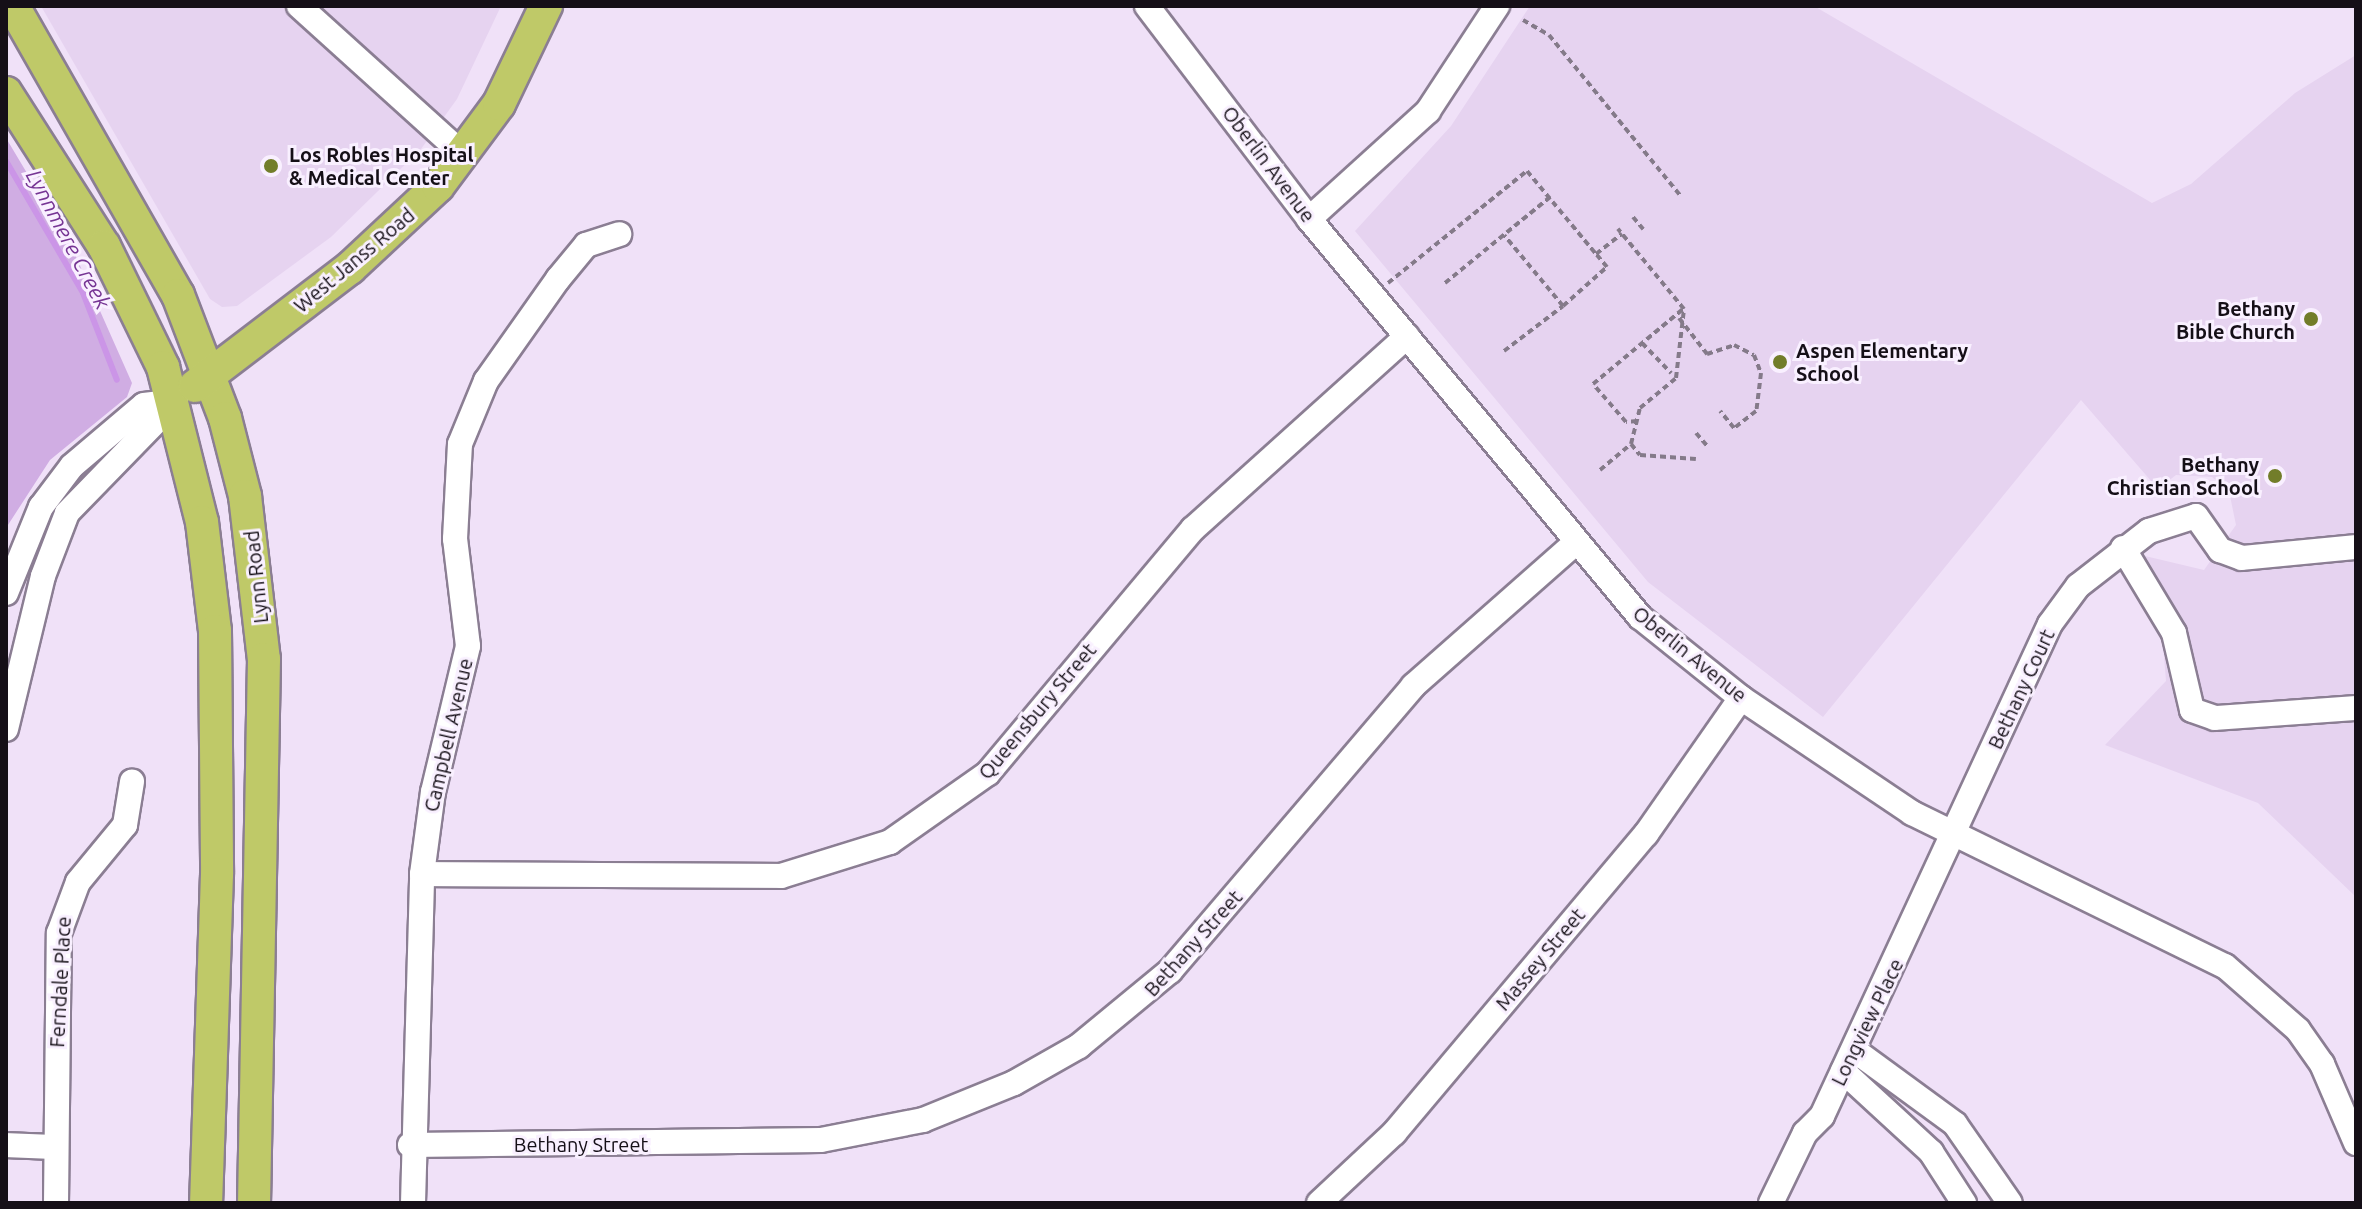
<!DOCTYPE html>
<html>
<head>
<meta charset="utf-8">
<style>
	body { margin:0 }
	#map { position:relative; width:2362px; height:1209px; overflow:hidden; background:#f0e1f8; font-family:Ubuntu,sans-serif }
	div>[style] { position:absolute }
	.built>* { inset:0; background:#e6d3f0 }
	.green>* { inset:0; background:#d0ade3 }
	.stream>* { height:6px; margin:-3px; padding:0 3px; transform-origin:3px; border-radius:3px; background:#cb95e7 }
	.path>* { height:4px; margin-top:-2px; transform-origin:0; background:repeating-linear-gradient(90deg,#847a89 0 6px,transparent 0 10px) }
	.roads { filter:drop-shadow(2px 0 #8b7e93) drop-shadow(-2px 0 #8b7e93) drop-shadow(0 2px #8b7e93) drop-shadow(0 -2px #8b7e93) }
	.minor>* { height:24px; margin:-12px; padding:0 12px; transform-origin:12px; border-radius:12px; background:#fff }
	.major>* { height:32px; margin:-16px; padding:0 16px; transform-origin:16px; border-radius:16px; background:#bfc968 }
	.dots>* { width:22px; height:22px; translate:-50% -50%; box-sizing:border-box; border:4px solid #f9f0ff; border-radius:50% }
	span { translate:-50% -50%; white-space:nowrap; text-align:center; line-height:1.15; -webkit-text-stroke:6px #f9f0ff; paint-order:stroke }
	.poi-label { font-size:20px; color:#150f17; font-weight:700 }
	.left { translate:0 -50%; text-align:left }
	.right { translate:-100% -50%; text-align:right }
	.street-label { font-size:20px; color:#150f17 }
	.water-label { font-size:22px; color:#763594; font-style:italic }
	.frame { position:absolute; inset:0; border:8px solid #150f17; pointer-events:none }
</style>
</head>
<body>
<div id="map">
	<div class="built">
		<i style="clip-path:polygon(41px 6px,501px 6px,457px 99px,421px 149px,331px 237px,237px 306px,222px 307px,210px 299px)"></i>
		<i style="clip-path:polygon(1530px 6px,1814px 6px,2152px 203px,2191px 184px,2295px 93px,2356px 55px,2356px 897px,2258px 803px,2105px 745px,2166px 681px,2162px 631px,2126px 578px,2145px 556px,2204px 570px,2236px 525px,2229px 491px,2212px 477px,2176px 475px,2158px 489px,2081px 400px,1823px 717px,1648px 582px,1355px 231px,1451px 126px)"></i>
	</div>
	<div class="green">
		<i style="clip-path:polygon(6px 138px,73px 250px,132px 383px,127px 397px,50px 460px,6px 528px)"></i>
	</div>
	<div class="stream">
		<i style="left:6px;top:161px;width:153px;rotate:59.7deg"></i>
		<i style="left:83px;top:293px;width:93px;rotate:68.7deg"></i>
	</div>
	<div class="path">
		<i style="left:1523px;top:20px;width:30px;rotate:30deg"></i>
		<i style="left:1549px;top:35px;width:208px;rotate:50.7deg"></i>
		<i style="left:1633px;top:217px;width:16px;rotate:50deg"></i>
		<i style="left:1388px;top:283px;width:179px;rotate:-38.9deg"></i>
		<i style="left:1527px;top:171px;width:108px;rotate:50.3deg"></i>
		<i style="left:1596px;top:254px;width:33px;rotate:-38deg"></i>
		<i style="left:1445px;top:283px;width:136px;rotate:-39.3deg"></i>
		<i style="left:1563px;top:306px;width:59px;rotate:-41.6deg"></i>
		<i style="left:1607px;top:267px;width:17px;rotate:-130deg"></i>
		<i style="left:1679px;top:318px;width:46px;rotate:52.1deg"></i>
		<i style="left:1707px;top:354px;width:28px;rotate:-18deg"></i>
		<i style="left:1734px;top:345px;width:22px;rotate:27deg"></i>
		<i style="left:1754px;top:355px;width:19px;rotate:69deg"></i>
		<i style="left:1761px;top:373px;width:38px;rotate:97deg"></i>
		<i style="left:1756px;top:411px;width:28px;rotate:142deg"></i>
		<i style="left:1734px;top:428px;width:22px;rotate:-129deg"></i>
		<i style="left:1642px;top:343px;width:42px;rotate:46deg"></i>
		<i style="left:1504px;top:351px;width:74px;rotate:-37.3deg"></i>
		<i style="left:1563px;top:306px;width:92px;rotate:-129.7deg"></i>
		<i style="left:1637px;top:421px;width:11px;rotate:175deg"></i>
		<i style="left:1626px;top:422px;width:50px;rotate:-131deg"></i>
		<i style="left:1593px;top:384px;width:117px;rotate:-39.8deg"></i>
		<i style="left:1696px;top:433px;width:18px;rotate:49deg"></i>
		<i style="left:1631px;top:444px;width:14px;rotate:51deg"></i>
		<i style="left:1640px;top:455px;width:56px;rotate:4.1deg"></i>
		<i style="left:1600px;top:470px;width:40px;rotate:-40deg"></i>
		<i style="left:1631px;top:444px;width:37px;rotate:-76deg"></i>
		<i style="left:1640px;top:408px;width:47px;rotate:-39.8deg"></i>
		<i style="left:1676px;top:378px;width:69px;rotate:-83.4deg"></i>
		<i style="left:1684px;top:309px;width:104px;rotate:-129.5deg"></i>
	</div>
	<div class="roads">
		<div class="minor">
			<i style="left:299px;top:6px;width:222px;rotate:42.1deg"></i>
			<i style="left:1147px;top:6px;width:268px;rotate:52.7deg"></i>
			<i style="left:1309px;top:219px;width:518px;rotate:50.25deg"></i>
			<i style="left:1640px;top:617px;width:129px;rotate:38.7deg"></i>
			<i style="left:1741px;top:698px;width:206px;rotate:33.9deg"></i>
			<i style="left:1912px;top:813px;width:348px;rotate:26.1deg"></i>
			<i style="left:2225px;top:966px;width:97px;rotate:41.2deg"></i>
			<i style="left:2298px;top:1030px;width:42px;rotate:54.8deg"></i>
			<i style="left:2322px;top:1064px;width:86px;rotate:66.7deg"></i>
			<i style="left:1309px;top:219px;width:161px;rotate:-42.2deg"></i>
			<i style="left:1428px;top:111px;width:126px;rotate:-56.7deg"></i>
			<i style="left:2123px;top:548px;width:99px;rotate:59deg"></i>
			<i style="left:2174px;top:633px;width:79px;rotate:76.8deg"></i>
			<i style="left:2192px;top:710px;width:24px;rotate:19deg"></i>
			<i style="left:2215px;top:718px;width:141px;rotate:-4.1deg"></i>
			<i style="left:6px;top:593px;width:93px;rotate:-67.9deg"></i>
			<i style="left:41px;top:507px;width:51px;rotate:-52.9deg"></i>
			<i style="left:72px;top:466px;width:94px;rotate:-40.3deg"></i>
			<i style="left:144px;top:405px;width:32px;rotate:-7deg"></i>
			<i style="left:6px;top:729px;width:157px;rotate:-76.4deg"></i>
			<i style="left:43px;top:576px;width:67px;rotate:-69.1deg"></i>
			<i style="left:67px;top:513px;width:156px;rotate:-45.8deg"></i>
			<i style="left:422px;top:874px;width:359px;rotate:0.3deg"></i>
			<i style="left:781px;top:876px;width:114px;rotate:-17.3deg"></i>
			<i style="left:890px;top:842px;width:120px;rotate:-35.1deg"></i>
			<i style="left:988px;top:773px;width:319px;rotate:-50deg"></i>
			<i style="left:1193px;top:529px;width:288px;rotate:-42deg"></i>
			<i style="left:1854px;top:1050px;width:125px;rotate:36.2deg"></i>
			<i style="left:1955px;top:1124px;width:96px;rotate:55.2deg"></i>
			<i style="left:1843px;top:1071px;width:120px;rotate:42.6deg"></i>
			<i style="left:1931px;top:1152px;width:61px;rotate:57.1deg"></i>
			<i style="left:6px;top:1145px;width:48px;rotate:2.4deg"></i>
			<i style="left:410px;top:1145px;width:411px;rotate:-0.7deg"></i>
			<i style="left:821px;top:1140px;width:104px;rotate:-11.1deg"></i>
			<i style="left:923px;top:1120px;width:98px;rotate:-22.1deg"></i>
			<i style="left:1014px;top:1083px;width:75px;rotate:-29.6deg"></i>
			<i style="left:1079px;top:1046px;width:118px;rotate:-39.5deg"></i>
			<i style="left:1170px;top:971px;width:375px;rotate:-49.5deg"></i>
			<i style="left:1413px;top:686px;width:216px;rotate:-41.4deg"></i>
			<i style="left:56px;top:1203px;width:270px;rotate:-89.4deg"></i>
			<i style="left:59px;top:933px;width:54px;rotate:-69.6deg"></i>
			<i style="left:78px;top:882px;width:74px;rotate:-50.5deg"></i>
			<i style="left:125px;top:825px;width:44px;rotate:-80.8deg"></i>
			<i style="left:413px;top:1203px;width:329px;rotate:-88.4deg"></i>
			<i style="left:422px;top:874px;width:83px;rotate:-82.4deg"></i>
			<i style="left:433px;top:792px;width:150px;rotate:-76.5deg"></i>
			<i style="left:468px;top:646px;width:108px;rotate:-96.9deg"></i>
			<i style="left:455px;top:539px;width:95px;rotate:-87deg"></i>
			<i style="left:460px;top:444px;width:68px;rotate:-67.6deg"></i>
			<i style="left:486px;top:381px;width:125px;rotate:-54.8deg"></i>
			<i style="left:558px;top:279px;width:44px;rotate:-50.5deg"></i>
			<i style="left:586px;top:245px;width:35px;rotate:-18deg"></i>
			<i style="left:1319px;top:1203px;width:103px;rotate:-43deg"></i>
			<i style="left:1394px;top:1133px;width:391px;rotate:-49.9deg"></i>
			<i style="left:1646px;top:834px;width:166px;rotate:-55.1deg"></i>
			<i style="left:1771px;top:1203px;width:78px;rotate:-64.1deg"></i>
			<i style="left:1805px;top:1133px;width:24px;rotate:-45deg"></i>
			<i style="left:1822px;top:1116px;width:542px;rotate:-65.14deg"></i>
			<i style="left:2050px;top:624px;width:47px;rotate:-53.6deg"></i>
			<i style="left:2078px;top:586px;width:90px;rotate:-37.8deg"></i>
			<i style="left:2149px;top:531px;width:49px;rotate:-17.7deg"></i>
			<i style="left:2196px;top:516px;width:42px;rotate:54.8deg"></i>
			<i style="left:2220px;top:550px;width:23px;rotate:20deg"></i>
			<i style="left:2242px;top:558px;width:115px;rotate:-5.5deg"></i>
		</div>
		<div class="major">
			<i style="left:13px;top:6px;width:333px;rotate:60.3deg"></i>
			<i style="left:178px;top:295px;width:132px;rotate:69.1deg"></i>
			<i style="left:225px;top:418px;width:81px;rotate:75.6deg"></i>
			<i style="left:245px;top:496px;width:164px;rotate:83.4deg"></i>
			<i style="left:264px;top:659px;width:544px;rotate:91.05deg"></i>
			<i style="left:6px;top:93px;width:182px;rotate:57.4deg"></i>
			<i style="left:104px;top:246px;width:135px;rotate:64deg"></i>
			<i style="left:163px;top:367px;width:160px;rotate:75.9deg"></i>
			<i style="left:202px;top:522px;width:110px;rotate:83.2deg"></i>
			<i style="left:215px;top:631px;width:243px;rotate:89.5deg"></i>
			<i style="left:217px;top:874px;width:329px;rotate:91.9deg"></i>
			<i style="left:195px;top:386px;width:195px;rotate:-37.3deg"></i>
			<i style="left:350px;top:268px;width:120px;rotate:-43deg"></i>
			<i style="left:438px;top:186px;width:102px;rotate:-53.4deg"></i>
			<i style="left:499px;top:104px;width:109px;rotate:-64.4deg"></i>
		</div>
	</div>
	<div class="dots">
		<i style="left:271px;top:166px;background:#727d2a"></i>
		<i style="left:2311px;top:319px;background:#727d2a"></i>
		<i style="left:1780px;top:362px;background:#727d2a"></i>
		<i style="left:2275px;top:476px;background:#727d2a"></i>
	</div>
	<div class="poi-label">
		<span class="left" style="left:289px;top:166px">Los Robles Hospital<br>&amp; Medical Center</span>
		<span class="right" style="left:2295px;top:320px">Bethany<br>Bible Church</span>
		<span class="left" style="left:1796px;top:362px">Aspen Elementary<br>School</span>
		<span class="right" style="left:2259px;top:476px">Bethany<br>Christian School</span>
	</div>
	<div class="street-label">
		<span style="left:1269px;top:164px;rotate:53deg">Oberlin Avenue</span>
		<span style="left:354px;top:260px;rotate:-40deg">West Janss Road</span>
		<span style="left:256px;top:577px;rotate:-96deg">Lynn Road</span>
		<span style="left:1690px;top:654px;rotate:39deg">Oberlin Avenue</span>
		<span style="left:2021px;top:689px;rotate:-65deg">Bethany Court</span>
		<span style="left:1037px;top:711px;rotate:-50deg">Queensbury Street</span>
		<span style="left:448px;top:735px;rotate:-77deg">Campbell Avenue</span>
		<span style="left:1193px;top:943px;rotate:-48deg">Bethany Street</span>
		<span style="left:1540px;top:959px;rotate:-50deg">Massey Street</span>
		<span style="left:60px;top:982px;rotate:-87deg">Ferndale Place</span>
		<span style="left:1867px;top:1022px;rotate:-64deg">Longview Place</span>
		<span style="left:581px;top:1144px">Bethany Street</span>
	</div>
	<div class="water-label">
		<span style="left:69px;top:239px;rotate:62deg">Lynnmere Creek</span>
	</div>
	<div class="frame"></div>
</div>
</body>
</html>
